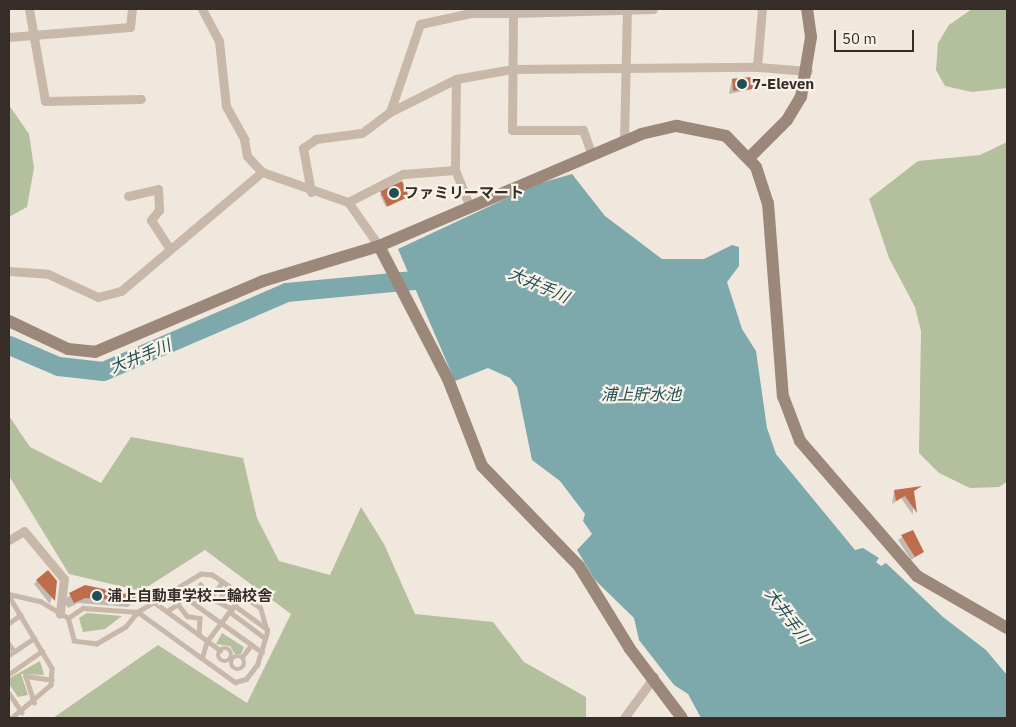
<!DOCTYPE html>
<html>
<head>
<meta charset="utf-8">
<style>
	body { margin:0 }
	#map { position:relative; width:1016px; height:727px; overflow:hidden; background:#f1e8dd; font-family:"IBM Plex Sans","Noto Sans JP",sans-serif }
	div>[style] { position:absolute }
	.green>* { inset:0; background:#b3bf9d }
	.water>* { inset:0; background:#7da9ac }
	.shadow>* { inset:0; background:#0003 }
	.river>* { height:19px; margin:-9.5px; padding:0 9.5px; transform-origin:9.5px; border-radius:9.5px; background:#7da9ac }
	.building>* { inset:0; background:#bf6c4c; transform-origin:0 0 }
	.lane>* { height:4.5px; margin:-2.25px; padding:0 2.25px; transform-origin:2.25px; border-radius:2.25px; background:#c8b8a9 }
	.lane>.ring { margin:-2.25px; padding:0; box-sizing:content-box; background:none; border:4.5px solid #c8b8a9; border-radius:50% }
	.street>* { height:9px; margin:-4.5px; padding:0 4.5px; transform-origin:4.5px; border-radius:4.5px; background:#c8b8a9 }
	.secondary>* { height:12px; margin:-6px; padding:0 6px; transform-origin:6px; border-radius:6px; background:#9c887b }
	.dots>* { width:14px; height:14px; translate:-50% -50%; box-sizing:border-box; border:2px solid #f9f2e9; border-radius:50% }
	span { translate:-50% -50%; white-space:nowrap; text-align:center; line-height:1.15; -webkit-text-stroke:4.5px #f9f2e9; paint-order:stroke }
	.poi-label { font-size:15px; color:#362d29; font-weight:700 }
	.left { translate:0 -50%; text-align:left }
	.water-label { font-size:16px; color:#205055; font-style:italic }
	.frame { position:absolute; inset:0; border:10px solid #362d29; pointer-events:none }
	.scale { position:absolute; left:834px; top:30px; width:80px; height:22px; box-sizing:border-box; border:2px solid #362d29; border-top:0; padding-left:6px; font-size:15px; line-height:18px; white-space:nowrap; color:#362d29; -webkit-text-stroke:4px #f9f2e9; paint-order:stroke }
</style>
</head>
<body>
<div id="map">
	<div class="green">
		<i style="clip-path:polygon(972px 9px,1007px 9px,1007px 88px,972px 92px,945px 86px,936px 70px,938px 43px,949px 25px)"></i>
		<i style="clip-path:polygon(9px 105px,29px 134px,34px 168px,27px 207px,9px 217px)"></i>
		<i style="clip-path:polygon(1007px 142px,1007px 482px,999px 487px,970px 488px,939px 473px,919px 453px,921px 331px,915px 307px,889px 258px,869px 199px,918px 161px,980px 155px)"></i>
		<i style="clip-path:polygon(9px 416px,30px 447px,101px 483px,131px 437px,243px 458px,257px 518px,279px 561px,330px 575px,361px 507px,384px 544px,415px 614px,493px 622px,524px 662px,586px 697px,586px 718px,53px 718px,158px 645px,247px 703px,291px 614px,205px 550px,141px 591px,69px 574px,9px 476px)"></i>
		<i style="clip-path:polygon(87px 613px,122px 616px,105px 629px,83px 632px,79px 618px)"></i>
		<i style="clip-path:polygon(222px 633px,244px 647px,241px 654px,235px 654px,230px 646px,216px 644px)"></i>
		<i style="clip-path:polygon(40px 661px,44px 675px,21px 674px,28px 695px,18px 697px,9px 684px,10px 678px)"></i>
	</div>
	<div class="water">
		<i style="clip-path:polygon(572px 174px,605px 216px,662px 259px,704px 259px,732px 245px,739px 247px,739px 266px,727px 282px,742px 329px,756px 351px,767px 428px,776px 454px,855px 550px,863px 548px,879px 558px,876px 562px,881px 566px,886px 563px,943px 617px,986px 650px,1007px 675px,1007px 718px,701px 718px,688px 694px,674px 685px,639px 640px,634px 618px,595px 580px,577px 550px,592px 534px,583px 521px,585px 514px,560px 481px,532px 460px,517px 387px,510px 378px,488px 368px,455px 381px,398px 249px,537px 184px)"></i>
	</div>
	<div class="shadow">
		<i style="clip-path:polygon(732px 79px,752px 89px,729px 94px)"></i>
		<i style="clip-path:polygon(380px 195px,382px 193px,408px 196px,386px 207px)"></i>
		<i style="clip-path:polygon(894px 491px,913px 492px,913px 515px,901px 498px,892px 504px)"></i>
		<i style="clip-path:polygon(912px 531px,923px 552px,911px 560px,898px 540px)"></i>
		<i style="clip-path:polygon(37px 581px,56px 581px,50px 604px,34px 584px)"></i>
		<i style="clip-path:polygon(85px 586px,134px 600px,128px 607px,78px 603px,68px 608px,63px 600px)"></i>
	</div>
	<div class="river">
		<i style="left:9px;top:345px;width:53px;rotate:23.2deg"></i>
		<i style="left:58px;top:366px;width:45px;rotate:6.3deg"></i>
		<i style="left:103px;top:371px;width:199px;rotate:-23.3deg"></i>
		<i style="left:286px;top:292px;width:128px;rotate:-5.4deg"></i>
		<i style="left:413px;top:280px;width:23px;rotate:-20deg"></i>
	</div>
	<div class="building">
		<i style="left:752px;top:77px;width:12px;height:20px;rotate:85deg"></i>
		<i style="left:402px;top:181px;width:17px;height:24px;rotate:65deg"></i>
		<i style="clip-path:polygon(922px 486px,914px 491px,917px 513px,905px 496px,896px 501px,894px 490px)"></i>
		<i style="clip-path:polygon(913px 530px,924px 552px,915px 557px,901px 535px)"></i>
		<i style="clip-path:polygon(48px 570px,57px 581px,55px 601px,36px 580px)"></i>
		<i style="clip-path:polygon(85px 585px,136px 596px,135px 601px,85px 598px,74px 603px,69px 593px)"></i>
	</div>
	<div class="lane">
		<i style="left:175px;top:590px;width:107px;rotate:35.5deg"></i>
		<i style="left:9px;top:594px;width:32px;rotate:13deg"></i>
		<i style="left:40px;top:601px;width:33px;rotate:31deg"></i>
		<i style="left:68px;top:618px;width:18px;rotate:-34deg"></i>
		<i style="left:83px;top:608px;width:55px;rotate:4.2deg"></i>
		<i style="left:138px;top:612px;width:120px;rotate:35.8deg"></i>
		<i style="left:235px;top:682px;width:11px;rotate:-15deg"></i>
		<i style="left:246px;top:679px;width:18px;rotate:-52deg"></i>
		<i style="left:257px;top:665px;width:34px;rotate:-73deg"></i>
		<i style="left:267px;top:632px;width:25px;rotate:-106deg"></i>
		<i style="left:260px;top:608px;width:58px;rotate:-145.5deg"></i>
		<i style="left:212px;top:575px;width:11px;rotate:-175deg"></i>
		<i style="left:201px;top:574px;width:74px;rotate:148.9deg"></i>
		<i style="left:138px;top:612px;width:19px;rotate:129deg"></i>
		<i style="left:126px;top:627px;width:34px;rotate:150deg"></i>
		<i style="left:97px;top:644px;width:23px;rotate:-173deg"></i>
		<i style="left:74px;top:641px;width:24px;rotate:-105deg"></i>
		<i style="left:9px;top:596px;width:84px;rotate:59.2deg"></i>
		<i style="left:52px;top:668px;width:17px;rotate:93deg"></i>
		<i style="left:51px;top:685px;width:51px;rotate:139.8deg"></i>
		<i style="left:219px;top:599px;width:16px;rotate:-55deg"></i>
		<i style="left:189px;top:600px;width:19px;rotate:-54deg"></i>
		<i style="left:200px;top:585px;width:16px;rotate:38deg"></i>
		<i style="left:213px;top:595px;width:16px;rotate:-55deg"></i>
		<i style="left:154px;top:602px;width:82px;rotate:36deg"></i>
		<i style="left:195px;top:604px;width:13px;rotate:-51deg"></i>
		<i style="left:203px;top:594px;width:33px;rotate:27deg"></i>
		<i style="left:234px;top:605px;width:41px;rotate:36deg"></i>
		<i style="left:167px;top:611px;width:13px;rotate:-32deg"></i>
		<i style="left:178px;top:604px;width:15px;rotate:53deg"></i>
		<i style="left:187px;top:616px;width:13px;rotate:9deg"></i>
		<i style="left:200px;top:618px;width:17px;rotate:93deg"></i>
		<i style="left:230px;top:612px;width:44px;rotate:36.6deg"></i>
		<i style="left:9px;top:623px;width:14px;rotate:-36deg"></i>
		<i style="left:9px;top:644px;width:9px;rotate:54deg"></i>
		<i class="ring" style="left:218px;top:648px;width:9.5px;height:9.5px"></i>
		<i style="left:9px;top:655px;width:30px;rotate:-34deg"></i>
		<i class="ring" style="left:231px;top:656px;width:9.5px;height:9.5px"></i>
		<i style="left:242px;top:657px;width:15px;rotate:-53deg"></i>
		<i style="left:202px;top:658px;width:18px;rotate:-74deg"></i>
		<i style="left:207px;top:641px;width:58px;rotate:-52.7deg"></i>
		<i style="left:9px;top:674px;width:40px;rotate:-34.9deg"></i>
		<i style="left:9px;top:693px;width:23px;rotate:56deg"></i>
		<i style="left:34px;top:703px;width:28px;rotate:-108deg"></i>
		<i style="left:25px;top:676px;width:27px;rotate:8deg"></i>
	</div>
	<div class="street">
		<i style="left:29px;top:9px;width:93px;rotate:80.1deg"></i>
		<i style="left:45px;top:101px;width:96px;rotate:-1.2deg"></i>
		<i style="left:202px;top:9px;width:36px;rotate:62deg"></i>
		<i style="left:219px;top:41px;width:65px;rotate:83.9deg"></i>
		<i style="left:226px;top:106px;width:38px;rotate:61deg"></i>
		<i style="left:244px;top:139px;width:17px;rotate:80deg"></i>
		<i style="left:247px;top:156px;width:22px;rotate:47deg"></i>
		<i style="left:262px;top:172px;width:91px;rotate:19.2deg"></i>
		<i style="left:348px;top:202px;width:54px;rotate:54.8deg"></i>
		<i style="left:9px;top:37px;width:121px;rotate:-4.7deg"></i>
		<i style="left:130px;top:27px;width:18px;rotate:-84deg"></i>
		<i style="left:757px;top:67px;width:58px;rotate:-85.1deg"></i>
		<i style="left:390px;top:112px;width:93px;rotate:-71.2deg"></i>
		<i style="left:420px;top:24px;width:52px;rotate:-12.2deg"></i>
		<i style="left:471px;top:13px;width:42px"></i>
		<i style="left:624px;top:141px;width:129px;rotate:-88.7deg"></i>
		<i style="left:592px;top:155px;width:27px;rotate:-110deg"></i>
		<i style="left:583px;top:130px;width:71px;rotate:180deg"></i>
		<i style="left:512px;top:130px;width:117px;rotate:-89.5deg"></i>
		<i style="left:513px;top:13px;width:140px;rotate:-1.6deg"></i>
		<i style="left:311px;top:192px;width:45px;rotate:-100.3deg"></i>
		<i style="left:303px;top:148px;width:16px;rotate:-35deg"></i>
		<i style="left:316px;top:139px;width:46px;rotate:-7.4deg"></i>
		<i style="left:362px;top:133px;width:35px;rotate:-37deg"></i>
		<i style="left:390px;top:112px;width:74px;rotate:-26.6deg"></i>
		<i style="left:128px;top:196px;width:31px;rotate:-13deg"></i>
		<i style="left:158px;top:189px;width:21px;rotate:87deg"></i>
		<i style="left:159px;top:210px;width:13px;rotate:129deg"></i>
		<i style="left:151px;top:220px;width:35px;rotate:57deg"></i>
		<i style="left:348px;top:202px;width:62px;rotate:-27deg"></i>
		<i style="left:403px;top:174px;width:52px;rotate:-4.4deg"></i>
		<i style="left:470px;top:207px;width:40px;rotate:-112deg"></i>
		<i style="left:455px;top:170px;width:91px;rotate:-89.4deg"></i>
		<i style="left:456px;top:79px;width:57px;rotate:-10.1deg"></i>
		<i style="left:512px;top:69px;width:245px;rotate:-0.5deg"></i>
		<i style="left:757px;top:67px;width:51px;rotate:4.5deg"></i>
		<i style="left:9px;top:271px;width:39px;rotate:4deg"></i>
		<i style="left:48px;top:274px;width:55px;rotate:24.7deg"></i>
		<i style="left:98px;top:297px;width:24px;rotate:-15deg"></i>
		<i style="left:121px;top:291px;width:185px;rotate:-40.2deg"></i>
		<i style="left:9px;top:540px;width:17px;rotate:-31deg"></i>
		<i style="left:24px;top:531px;width:62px;rotate:50.2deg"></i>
		<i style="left:64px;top:579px;width:35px;rotate:97deg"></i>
		<i style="left:624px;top:718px;width:51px;rotate:-53.8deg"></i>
	</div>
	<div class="secondary">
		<i style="left:750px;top:157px;width:52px;rotate:-45deg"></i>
		<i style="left:787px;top:120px;width:27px;rotate:-59deg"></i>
		<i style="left:801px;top:97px;width:61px;rotate:-80.5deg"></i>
		<i style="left:811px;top:37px;width:28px;rotate:-98deg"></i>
		<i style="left:379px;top:246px;width:150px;rotate:62.6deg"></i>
		<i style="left:448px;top:379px;width:93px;rotate:68.7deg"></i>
		<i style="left:482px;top:466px;width:139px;rotate:45.9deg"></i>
		<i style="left:579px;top:566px;width:97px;rotate:58.4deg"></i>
		<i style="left:630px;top:649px;width:86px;rotate:53deg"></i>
		<i style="left:9px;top:321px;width:65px;rotate:25.4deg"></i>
		<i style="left:68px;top:349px;width:27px;rotate:6deg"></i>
		<i style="left:95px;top:352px;width:182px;rotate:-22.9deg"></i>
		<i style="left:263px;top:281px;width:121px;rotate:-16.8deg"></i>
		<i style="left:379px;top:246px;width:285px;rotate:-23.1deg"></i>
		<i style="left:641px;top:134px;width:37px;rotate:-13deg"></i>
		<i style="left:677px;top:126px;width:50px;rotate:11.5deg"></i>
		<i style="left:726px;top:136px;width:43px;rotate:45.9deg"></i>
		<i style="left:756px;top:167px;width:38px;rotate:72deg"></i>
		<i style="left:768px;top:203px;width:194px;rotate:85.6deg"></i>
		<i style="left:783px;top:396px;width:48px;rotate:69.3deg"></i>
		<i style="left:800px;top:441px;width:179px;rotate:49.1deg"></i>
		<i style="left:917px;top:576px;width:104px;rotate:30deg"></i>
	</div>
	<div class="dots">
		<i style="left:742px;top:84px;background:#205055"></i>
		<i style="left:394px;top:193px;background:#205055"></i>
		<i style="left:97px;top:596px;background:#205055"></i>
	</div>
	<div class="poi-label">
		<span class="left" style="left:752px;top:84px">7-Eleven</span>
		<span class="left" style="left:404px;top:193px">ファミリーマート</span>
		<span class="left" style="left:107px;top:596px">浦上自動車学校二輪校舎</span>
	</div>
	<div class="water-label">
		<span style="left:539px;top:285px;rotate:24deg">大井手川</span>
		<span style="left:140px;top:356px;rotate:-22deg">大井手川</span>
		<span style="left:641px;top:394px">浦上貯水池</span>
		<span style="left:788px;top:616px;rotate:54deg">大井手川</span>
	</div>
	<div class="frame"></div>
	<div class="scale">50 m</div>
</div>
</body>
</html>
